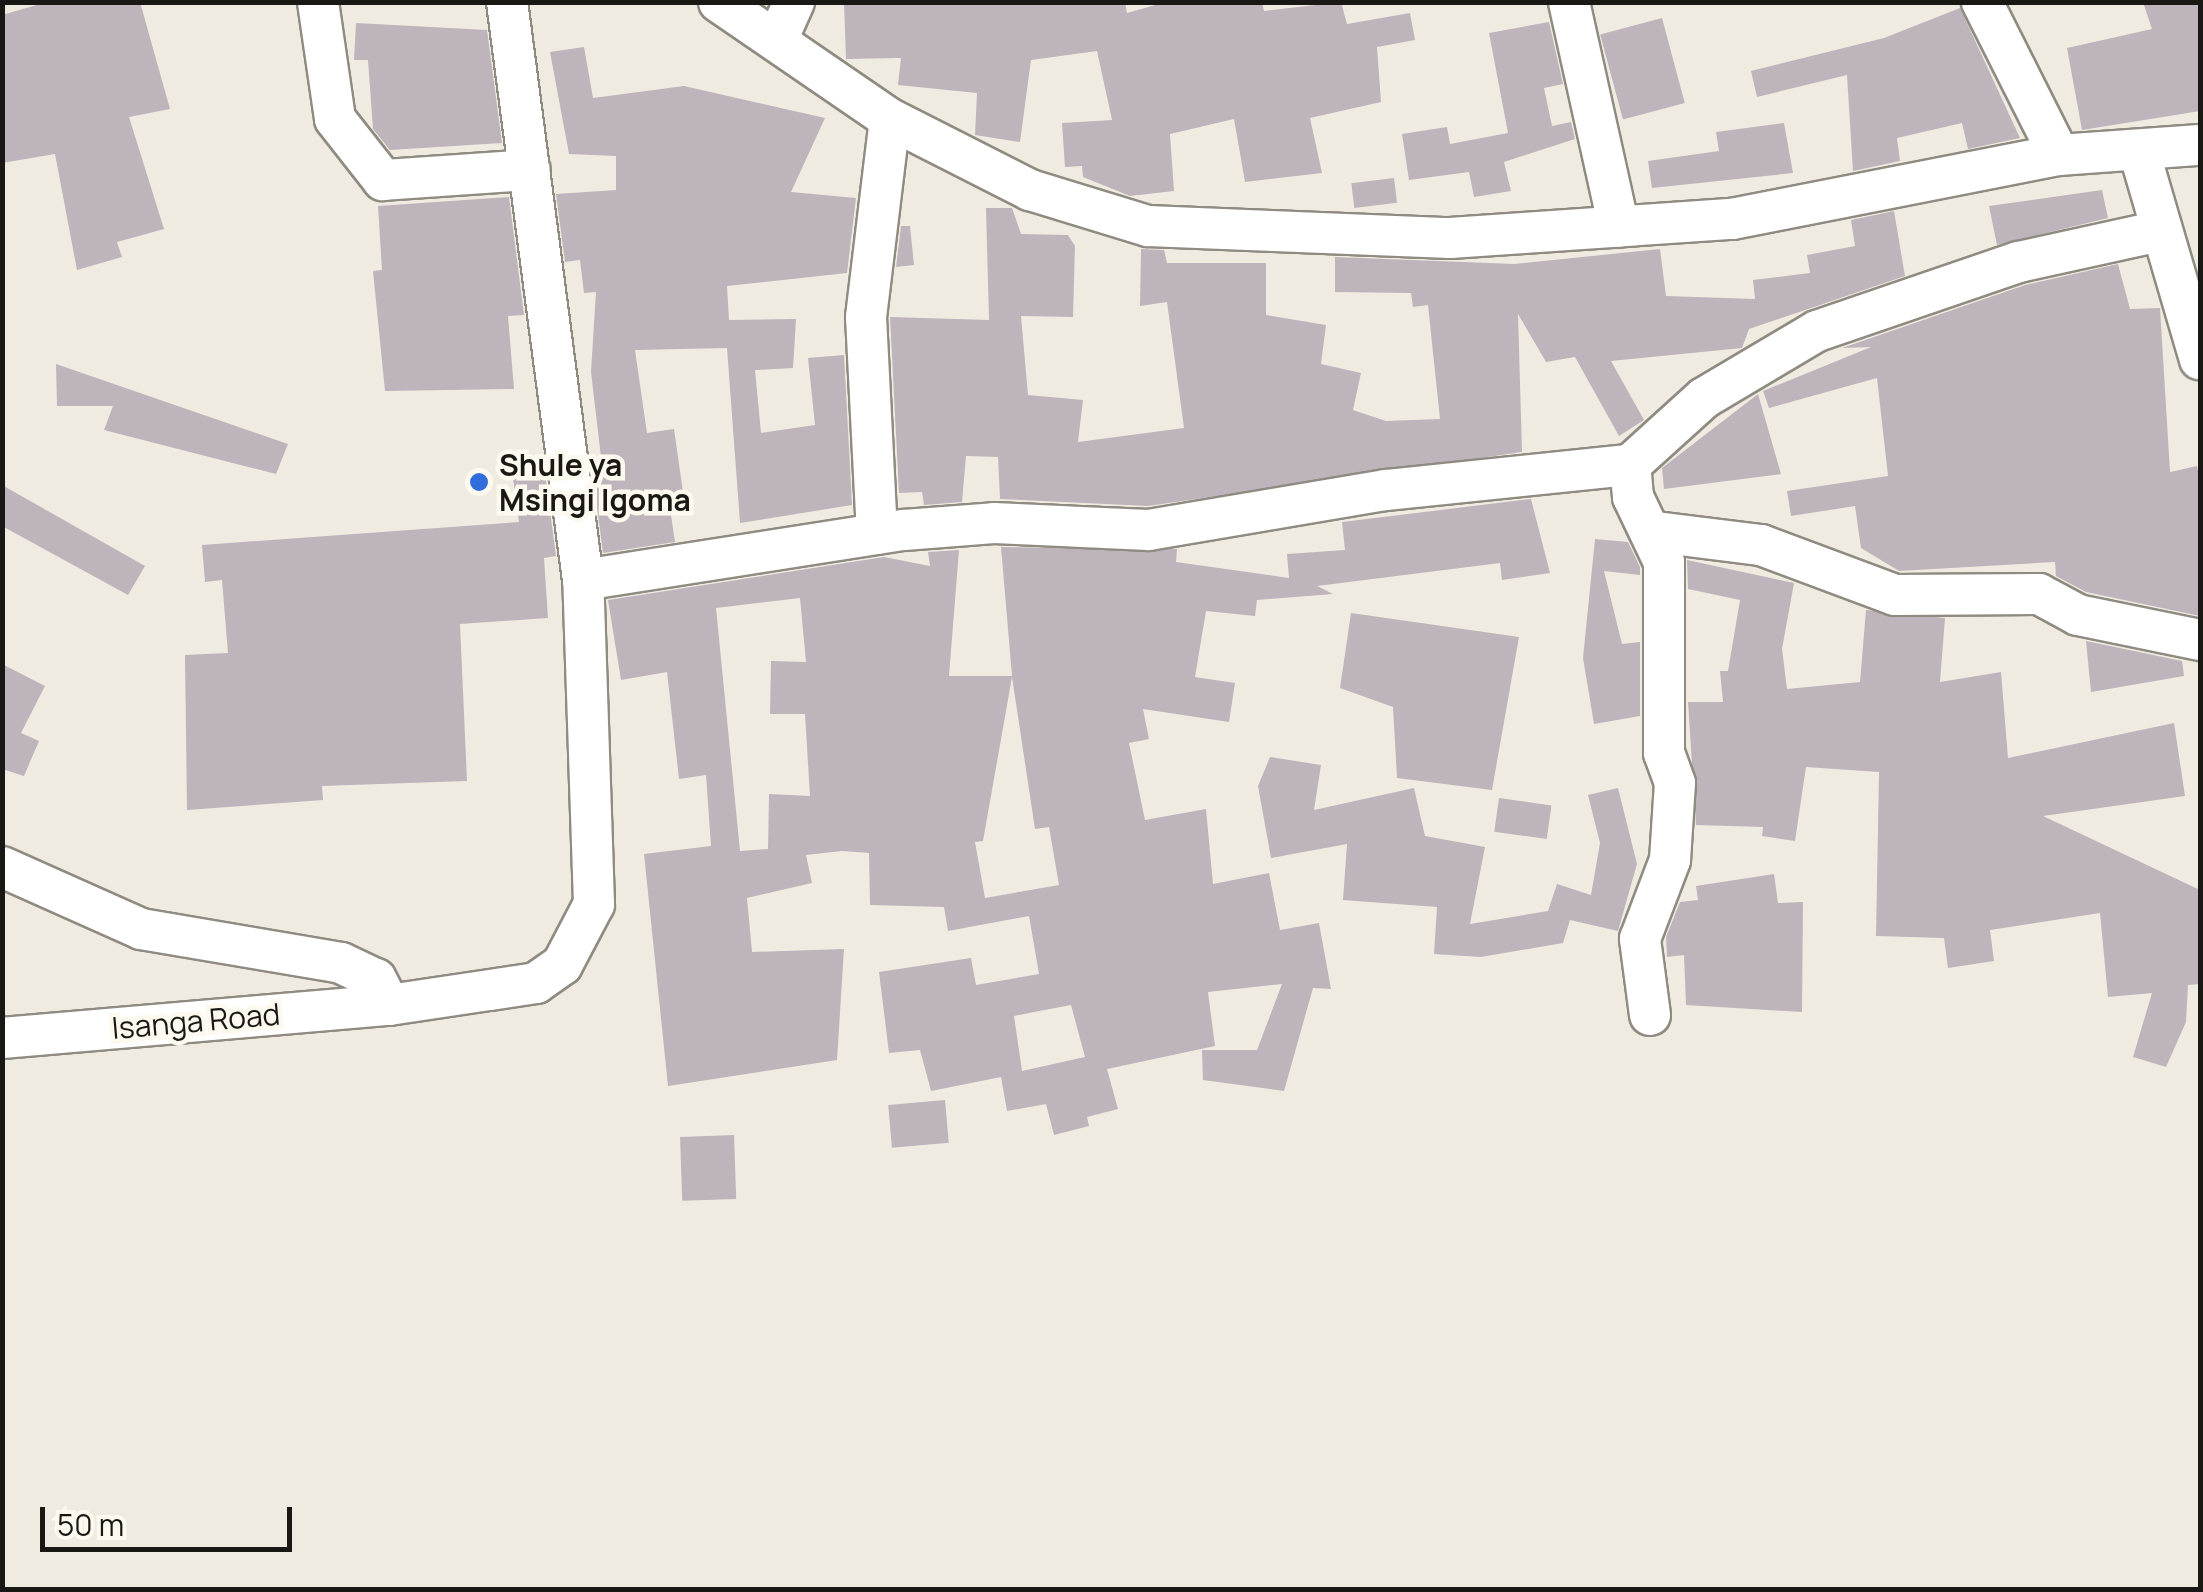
<!DOCTYPE html>
<html>
<head>
<meta charset="utf-8">
<style>
	body { margin:0 }
	#map { position:relative; width:2203px; height:1592px; overflow:hidden; background:#f0ebe1; font-family:Manrope,sans-serif }
	div>[style] { position:absolute }
	.building>* { inset:0; background:#bdb4bc; transform-origin:0 0 }
	.roads { filter:drop-shadow(2px 0 #8f8b81) drop-shadow(-2px 0 #8f8b81) drop-shadow(0 2px #8f8b81) drop-shadow(0 -2px #8f8b81) }
	.minor>* { height:40px; margin:-20px; padding:0 20px; transform-origin:20px; border-radius:20px; background:#fff }
	.dots>* { width:28px; height:28px; translate:-50% -50%; box-sizing:border-box; border:5px solid #fdf9ee; border-radius:50% }
	span { translate:-50% -50%; white-space:nowrap; text-align:center; line-height:1.15; -webkit-text-stroke:9px #fdf9ee; paint-order:stroke }
	.poi-label { font-size:30px; color:#1a1815; font-weight:700 }
	.left { translate:0 -50%; text-align:left }
	.street-label { font-size:30px; color:#1a1815 }
	.frame { position:absolute; inset:0; border:5px solid #1a1815; pointer-events:none }
	.scale { position:absolute; left:40px; top:1507px; width:252px; height:45px; box-sizing:border-box; border:5px solid #1a1815; border-top:0; padding-left:12px; font-size:30px; line-height:35px; white-space:nowrap; color:#1a1815; -webkit-text-stroke:8px #fdf9ee; paint-order:stroke }
</style>
</head>
<body>
<div id="map">
	<div class="building">
		<i style="clip-path:polygon(47px 2px,140px 2px,170px 109px,129px 117px,164px 229px,117px 242px,122px 257px,77px 270px,55px 154px,2px 163px,2px 15px)"></i>
		<i style="clip-path:polygon(844px 2px,1125px 2px,1127px 13px,1166px 2px,1262px 2px,1264px 11px,1341px 2px,1347px 24px,1410px 13px,1415px 40px,1377px 47px,1381px 102px,1310px 118px,1322px 173px,1245px 182px,1234px 119px,1170px 134px,1174px 191px,1130px 196px,1083px 177px,1082px 166px,1065px 167px,1062px 123px,1112px 120px,1097px 51px,1031px 60px,1020px 142px,975px 135px,977px 93px,898px 85px,901px 58px,846px 59px)"></i>
		<i style="clip-path:polygon(2143px 2px,2200px 2px,2200px 111px,2082px 130px,2067px 48px,2152px 29px)"></i>
		<i style="clip-path:polygon(1960px 8px,2020px 138px,1968px 149px,1962px 123px,1897px 138px,1900px 161px,1853px 171px,1847px 75px,1757px 97px,1751px 71px,1884px 38px)"></i>
		<i style="left:1662px;top:18px;width:88px;height:64px;rotate:75deg"></i>
		<i style="clip-path:polygon(1549px 22px,1563px 84px,1544px 88px,1552px 126px,1571px 122px,1575px 139px,1504px 162px,1511px 191px,1474px 197px,1469px 172px,1409px 180px,1402px 134px,1447px 127px,1450px 144px,1508px 133px,1489px 33px)"></i>
		<i style="clip-path:polygon(356px 23px,487px 30px,502px 143px,390px 150px,373px 129px,368px 60px,354px 60px)"></i>
		<i style="clip-path:polygon(584px 47px,593px 98px,684px 86px,825px 118px,791px 192px,856px 198px,847px 273px,727px 286px,729px 320px,796px 319px,793px 368px,755px 370px,761px 433px,815px 425px,808px 358px,844px 355px,852px 505px,740px 523px,727px 348px,635px 350px,647px 433px,674px 429px,686px 513px,671px 515px,675px 542px,603px 553px,592px 468px,602px 466px,591px 372px,596px 292px,584px 293px,580px 260px,565px 262px,556px 194px,616px 190px,616px 156px,569px 154px,550px 52px)"></i>
		<i style="clip-path:polygon(1784px 123px,1793px 173px,1652px 188px,1648px 161px,1719px 151px,1716px 132px)"></i>
		<i style="left:1394px;top:178px;width:25px;height:43px;rotate:83deg"></i>
		<i style="clip-path:polygon(2102px 190px,2108px 218px,1997px 245px,1989px 206px)"></i>
		<i style="clip-path:polygon(509px 197px,524px 315px,508px 316px,514px 389px,385px 391px,373px 271px,382px 270px,378px 206px)"></i>
		<i style="clip-path:polygon(986px 208px,1012px 208px,1021px 234px,1068px 235px,1075px 246px,1073px 317px,1021px 316px,1028px 395px,1083px 400px,1078px 442px,1184px 428px,1167px 302px,1140px 306px,1141px 249px,1164px 250px,1167px 263px,1266px 263px,1266px 315px,1326px 325px,1321px 364px,1361px 373px,1353px 410px,1386px 421px,1440px 419px,1428px 305px,1413px 307px,1411px 293px,1335px 292px,1335px 257px,1514px 264px,1660px 249px,1666px 296px,1755px 299px,1753px 280px,1810px 273px,1807px 255px,1855px 246px,1851px 220px,1894px 211px,1905px 276px,1749px 329px,1742px 348px,1611px 361px,1644px 420px,1619px 436px,1575px 357px,1546px 362px,1518px 314px,1522px 452px,1148px 506px,1000px 499px,998px 457px,966px 456px,962px 502px,924px 505px,922px 492px,899px 493px,890px 317px,989px 320px)"></i>
		<i style="clip-path:polygon(901px 226px,910px 226px,914px 265px,896px 267px)"></i>
		<i style="clip-path:polygon(2118px 264px,2130px 309px,2160px 308px,2170px 472px,2197px 466px,2200px 481px,2200px 616px,2086px 592px,2056px 576px,2055px 562px,1899px 571px,1861px 548px,1855px 506px,1791px 516px,1787px 491px,1888px 476px,1877px 378px,1769px 408px,1763px 391px,1871px 347px,1842px 348px,2025px 285px)"></i>
		<i style="clip-path:polygon(56px 364px,288px 444px,276px 474px,104px 430px,113px 406px,57px 406px)"></i>
		<i style="clip-path:polygon(1758px 394px,1781px 474px,1664px 489px,1662px 468px)"></i>
		<i style="clip-path:polygon(545px 474px,556px 556px,544px 558px,548px 618px,460px 624px,467px 781px,322px 786px,323px 800px,187px 810px,185px 655px,228px 653px,222px 580px,205px 582px,202px 545px,519px 522px,513px 478px)"></i>
		<i style="clip-path:polygon(2px 485px,145px 566px,128px 595px,2px 526px)"></i>
		<i style="clip-path:polygon(evenodd,1531px 499px,1550px 573px,1502px 580px,1500px 563px,1317px 586px,1333px 594px,1257px 600px,1255px 616px,1206px 611px,1195px 677px,1235px 683px,1229px 722px,1143px 709px,1149px 739px,1129px 743px,1145px 820px,1206px 809px,1213px 884px,1269px 873px,1280px 930px,1319px 923px,1331px 989px,1313px 988px,1284px 1091px,1203px 1080px,1202px 1050px,1257px 1050px,1282px 984px,1208px 992px,1215px 1046px,1107px 1069px,1118px 1109px,1087px 1117px,1089px 1126px,1054px 1135px,1046px 1104px,1007px 1111px,1001px 1077px,931px 1091px,920px 1050px,889px 1053px,879px 972px,971px 958px,976px 985px,1039px 974px,1029px 916px,948px 931px,944px 907px,870px 905px,869px 853px,842px 851px,806px 855px,812px 883px,747px 898px,752px 952px,844px 949px,837px 1060px,668px 1086px,644px 854px,711px 846px,706px 775px,679px 779px,667px 672px,621px 680px,608px 600px,884px 557px,930px 566px,928px 552px,959px 550px,949px 676px,1012px 676px,1001px 547px,1177px 549px,1176px 562px,1289px 578px,1287px 554px,1345px 550px,1342px 522px,1531px 499px,800px 598px,806px 662px,771px 661px,770px 714px,805px 714px,810px 796px,769px 794px,768px 849px,740px 851px,716px 608px,800px 598px,1531px 499px,1012px 677px,1035px 829px,1049px 827px,1059px 885px,985px 898px,975px 842px,983px 841px,1012px 677px,1531px 499px,1071px 1005px,1085px 1057px,1022px 1071px,1014px 1016px,1071px 1005px)"></i>
		<i style="clip-path:polygon(1595px 539px,1628px 542px,1640px 567px,1640px 575px,1604px 571px,1622px 644px,1640px 642px,1640px 716px,1594px 724px,1583px 658px)"></i>
		<i style="clip-path:polygon(1687px 560px,1794px 583px,1782px 649px,1787px 689px,1860px 682px,1866px 610px,1945px 618px,1940px 682px,2001px 672px,2008px 758px,2174px 723px,2185px 796px,2043px 816px,2200px 890px,2200px 984px,2188px 985px,2186px 1022px,2166px 1067px,2133px 1057px,2152px 993px,2108px 997px,2100px 913px,1990px 930px,1994px 961px,1948px 968px,1944px 938px,1876px 936px,1879px 772px,1806px 767px,1795px 841px,1762px 836px,1763px 827px,1696px 825px,1688px 702px,1723px 702px,1720px 671px,1728px 671px,1740px 600px,1688px 589px)"></i>
		<i style="clip-path:polygon(1351px 613px,1519px 637px,1492px 790px,1397px 778px,1393px 707px,1340px 688px)"></i>
		<i style="clip-path:polygon(2086px 641px,2182px 661px,2184px 676px,2091px 692px)"></i>
		<i style="clip-path:polygon(2px 664px,45px 686px,21px 733px,39px 741px,24px 776px,2px 769px)"></i>
		<i style="clip-path:polygon(1270px 757px,1321px 765px,1314px 810px,1414px 788px,1425px 836px,1485px 847px,1470px 924px,1548px 911px,1557px 884px,1591px 895px,1600px 843px,1588px 795px,1618px 788px,1637px 864px,1618px 931px,1570px 920px,1563px 943px,1481px 957px,1434px 954px,1437px 907px,1343px 900px,1347px 844px,1271px 858px,1258px 786px)"></i>
		<i style="left:1499px;top:798px;width:53px;height:34px;rotate:8deg"></i>
		<i style="clip-path:polygon(1774px 874px,1778px 903px,1803px 902px,1802px 1012px,1686px 1005px,1684px 955px,1667px 957px,1666px 937px,1680px 902px,1698px 900px,1696px 886px)"></i>
		<i style="left:945px;top:1100px;width:43px;height:57px;rotate:85deg"></i>
		<i style="left:734px;top:1135px;width:64px;height:54px;rotate:88deg"></i>
	</div>
	<div class="roads">
		<div class="minor">
			<i style="left:318px;top:2px;width:118px;rotate:81.7deg"></i>
			<i style="left:335px;top:119px;width:78px;rotate:51.8deg"></i>
			<i style="left:383px;top:180px;width:147px;rotate:-3.9deg"></i>
			<i style="left:719px;top:2px;width:207px;rotate:34.4deg"></i>
			<i style="left:890px;top:119px;width:157px;rotate:26.9deg"></i>
			<i style="left:1030px;top:190px;width:123px;rotate:17deg"></i>
			<i style="left:1148px;top:226px;width:302px;rotate:2.3deg"></i>
			<i style="left:1450px;top:238px;width:283px;rotate:-3.9deg"></i>
			<i style="left:1732px;top:219px;width:333px;rotate:-11.1deg"></i>
			<i style="left:2059px;top:155px;width:141px;rotate:-4.1deg"></i>
			<i style="left:1569px;top:2px;width:230px;rotate:77.5deg"></i>
			<i style="left:1982px;top:2px;width:171px;rotate:63.3deg"></i>
			<i style="left:777px;top:40px;width:42px;rotate:-65.9deg"></i>
			<i style="left:2139px;top:151px;width:217px;rotate:73.7deg"></i>
			<i style="left:1656px;top:532px;width:106px;rotate:7.1deg"></i>
			<i style="left:1761px;top:545px;width:143px;rotate:20.5deg"></i>
			<i style="left:1895px;top:595px;width:144px;rotate:-0.4deg"></i>
			<i style="left:2039px;top:594px;width:44px;rotate:28.3deg"></i>
			<i style="left:2078px;top:615px;width:125px;rotate:11.6deg"></i>
			<i style="left:877px;top:534px;width:217px;rotate:-92.9deg"></i>
			<i style="left:866px;top:317px;width:199px;rotate:-83.1deg"></i>
			<i style="left:583px;top:580px;width:325px;rotate:-8.9deg"></i>
			<i style="left:904px;top:530px;width:90px;rotate:-4.4deg"></i>
			<i style="left:994px;top:523px;width:155px;rotate:2.6deg"></i>
			<i style="left:1149px;top:530px;width:240px;rotate:-9.6deg"></i>
			<i style="left:1386px;top:490px;width:245px;rotate:-5.9deg"></i>
			<i style="left:2px;top:867px;width:152px;rotate:24deg"></i>
			<i style="left:141px;top:929px;width:203px;rotate:9.6deg"></i>
			<i style="left:341px;top:963px;width:38px;rotate:25deg"></i>
			<i style="left:376px;top:979px;width:29px;rotate:63deg"></i>
			<i style="left:389px;top:1005px;width:149px;rotate:-8.5deg"></i>
			<i style="left:536px;top:983px;width:32px;rotate:-35deg"></i>
			<i style="left:562px;top:965px;width:69px;rotate:-62.3deg"></i>
			<i style="left:594px;top:904px;width:324px;rotate:-91.9deg"></i>
			<i style="left:583px;top:580px;width:583px;rotate:-97.49deg"></i>
			<i style="left:1650px;top:1015px;width:77px;rotate:-97.5deg"></i>
			<i style="left:1640px;top:939px;width:85px;rotate:-69.2deg"></i>
			<i style="left:1670px;top:860px;width:77px;rotate:-86.3deg"></i>
			<i style="left:1675px;top:783px;width:32px;rotate:-110deg"></i>
			<i style="left:1664px;top:753px;width:191px;rotate:-90deg"></i>
			<i style="left:1664px;top:562px;width:72px;rotate:-115.5deg"></i>
			<i style="left:1633px;top:497px;width:32px;rotate:-95deg"></i>
			<i style="left:1630px;top:465px;width:100px;rotate:-42.2deg"></i>
			<i style="left:1704px;top:398px;width:131px;rotate:-30.7deg"></i>
			<i style="left:1817px;top:331px;width:213px;rotate:-18.9deg"></i>
			<i style="left:2019px;top:262px;width:144px;rotate:-12.4deg"></i>
			<i style="left:2px;top:1038px;width:388px;rotate:-4.9deg"></i>
		</div>
	</div>
	<div class="dots">
		<i style="left:479px;top:482px;background:#326ddc"></i>
	</div>
	<div class="poi-label">
		<span class="left" style="left:499px;top:482px">Shule ya<br>Msingi Igoma</span>
	</div>
	<div class="street-label">
		<span style="left:196px;top:1021px;rotate:-5deg">Isanga Road</span>
	</div>
	<div class="frame"></div>
	<div class="scale">50 m</div>
</div>
</body>
</html>
